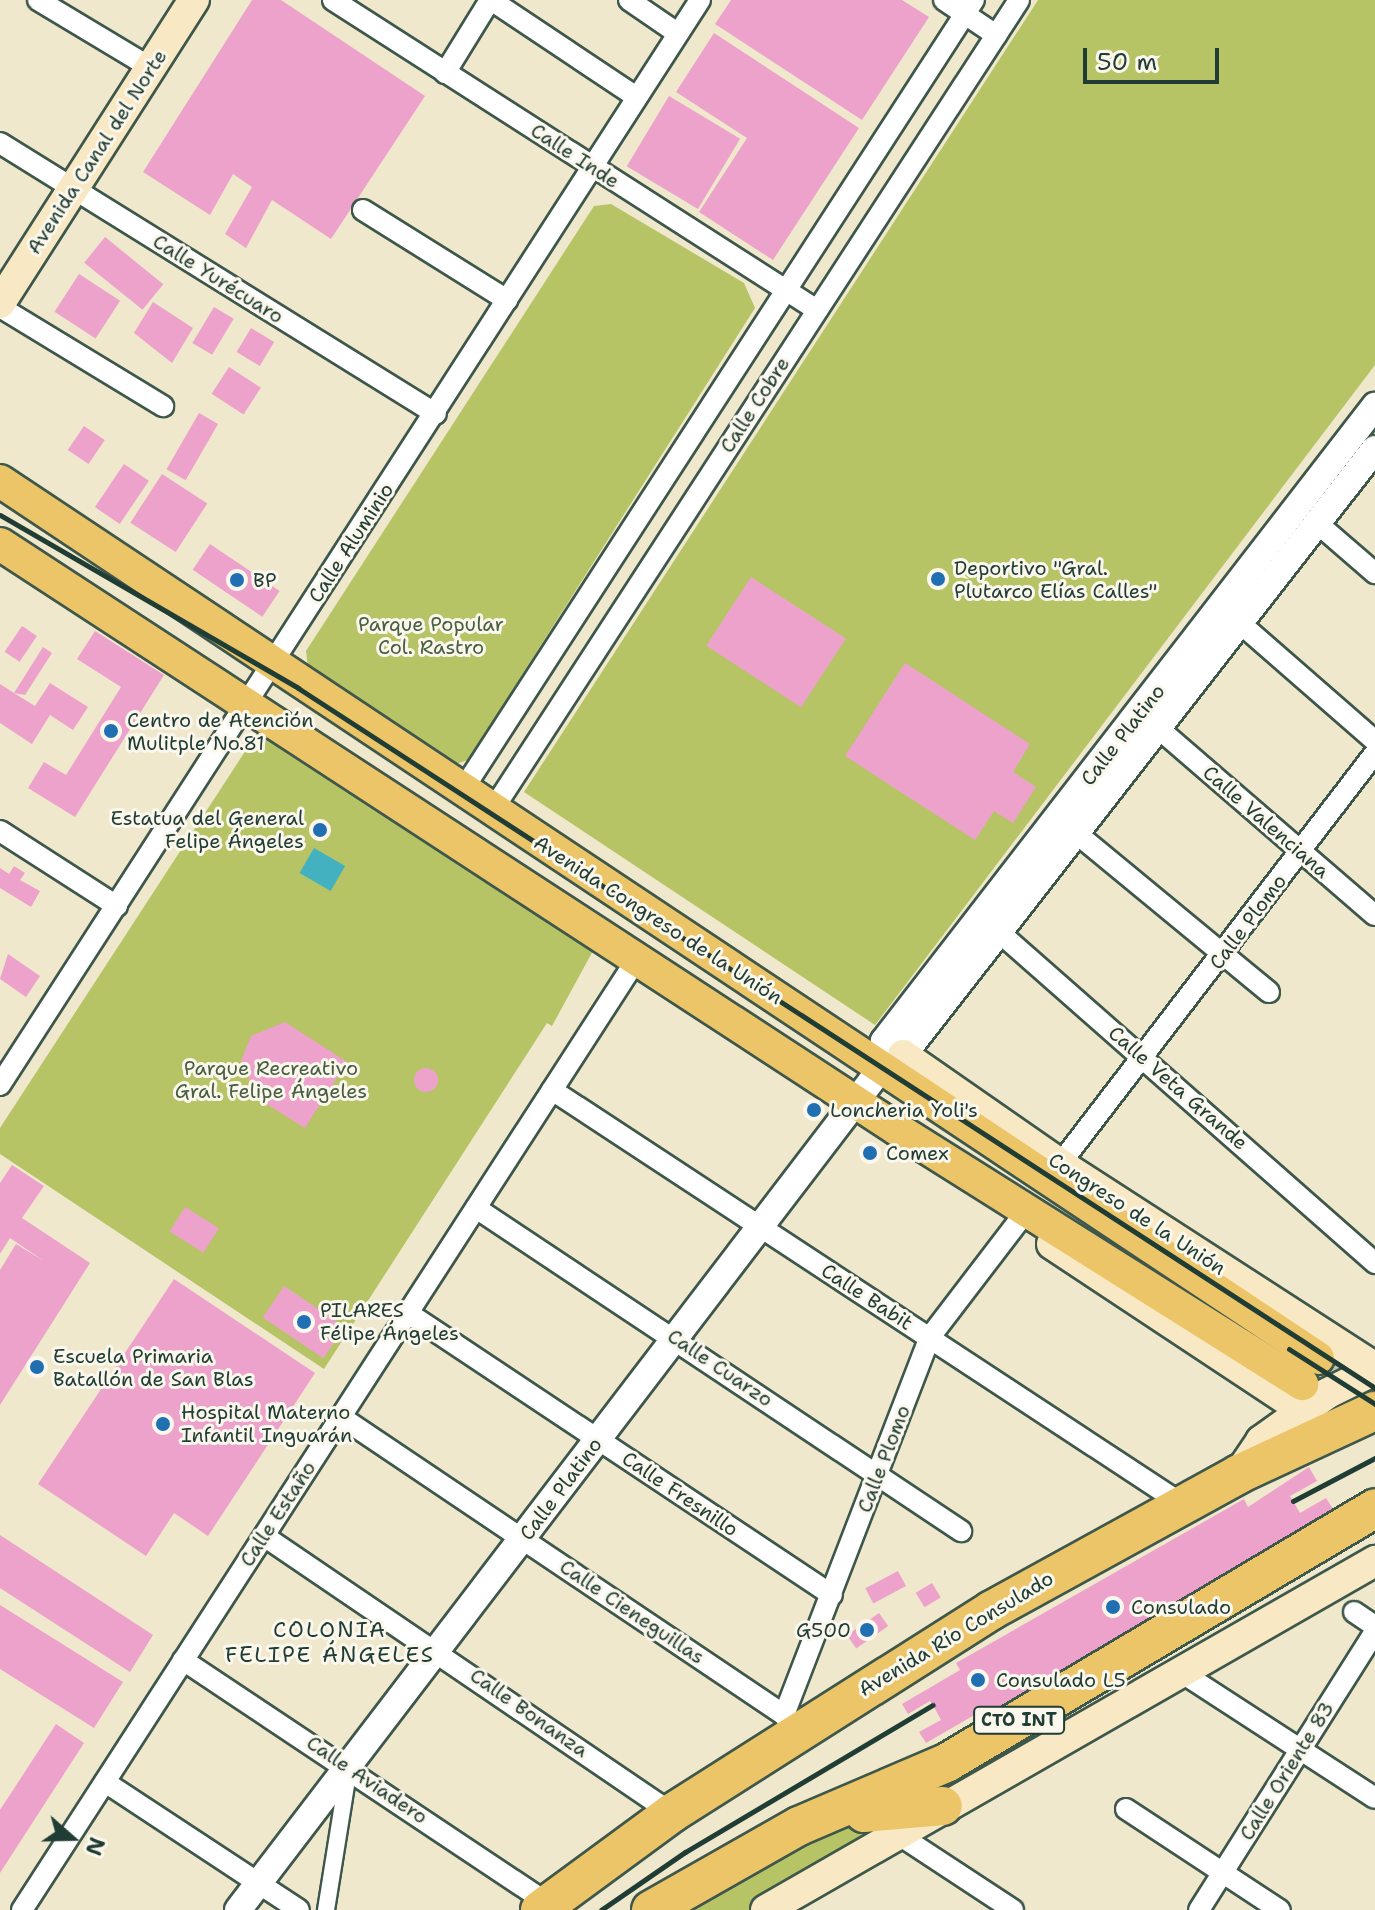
<!DOCTYPE html>
<html>
<head>
<meta charset="utf-8">
<style>
	body { margin:0 }
	#map { position:relative; width:1375px; height:1910px; overflow:hidden; background:#efe8cc; font-family:"Shantell Sans",sans-serif }
	div>[style] { position:absolute }
	.green>* { inset:0; background:#b6c466 }
	.water>* { inset:0; background:#43b1bf; transform-origin:0 0 }
	.building>* { inset:0; background:#eda2cb; transform-origin:0 0 }
	.round { border-radius:50% }
	.primary-tunnel>* { height:32px; margin-top:-16px; transform-origin:0; background:repeating-linear-gradient(90deg,#c5c6ae 0 32px,transparent 0 48px) }
	.roads { filter:drop-shadow(2px 0 #3e574b) drop-shadow(-2px 0 #3e574b) drop-shadow(0 2px #3e574b) drop-shadow(0 -2px #3e574b) }
	.pedestrian>* { height:16px; margin:-8px; padding:0 8px; transform-origin:8px; border-radius:8px; background:#fff }
	.minor>* { height:20px; margin:-10px; padding:0 10px; transform-origin:10px; border-radius:10px; background:#fff }
	.tertiary>* { height:26px; margin:-13px; padding:0 13px; transform-origin:13px; border-radius:13px; background:#fff }
	.secondary>* { height:30px; margin:-15px; padding:0 15px; transform-origin:15px; border-radius:15px; background:#f8e8c3 }
	.primary>* { height:32px; margin:-16px; padding:0 16px; transform-origin:16px; border-radius:16px; background:#edc569 }
	.motorway>* { height:38px; margin:-19px; padding:0 19px; transform-origin:19px; border-radius:19px; background:#edc569 }
	.rail>* { height:5px; margin:-2.5px; padding:0 2.5px; transform-origin:2.5px; border-radius:2.5px; background:#1f3d34 }
	.dots>* { width:22px; height:22px; translate:-50% -50%; box-sizing:border-box; border:4px solid #fbf7ec; border-radius:50% }
	span { translate:-50% -50%; white-space:nowrap; text-align:center; line-height:1.15; -webkit-text-stroke:6px #fbf7ec; paint-order:stroke }
	.shield-label span { padding:2px 6px; background:#fbf7ec; border:2px solid; border-radius:6px; -webkit-text-stroke-width:0 }
	.shield-label { font-size:18px; color:#1f3d34; font-weight:700 }
	.street-label { font-size:20px; color:#1f3d34 }
	.poi-label { font-size:20px; color:#1f3d34 }
	.left { translate:0 -50%; text-align:left }
	.right { translate:-100% -50%; text-align:right }
	.park-label { font-size:20px; color:#455f40 }
	.neighbourhood-label { font-size:22px; color:#1f3d34; letter-spacing:2px }
	.north { position:absolute; left:32px; top:1798px; width:80px; height:80px; -webkit-text-stroke:6px #fbf7ec; paint-order:stroke; rotate:110deg; font-size:22px; font-weight:700; line-height:32px; text-align:center; color:#1f3d34 }
	.north::after { content:''; display:block; margin:auto; width:28px; height:36px; background:#1f3d34; clip-path:polygon(50% 0,100% 100%,50% 72%,0 100%) }
	.scale { position:absolute; left:1083px; top:48px; width:136px; height:36px; box-sizing:border-box; border:4px solid #1f3d34; border-top:0; padding-left:10px; font-size:24px; line-height:28px; white-space:nowrap; color:#1f3d34; -webkit-text-stroke:6px #fbf7ec; paint-order:stroke }
</style>
</head>
<body>
<div id="map">
	<div class="green">
		<i style="clip-path:polygon(1038px 0,1375px 0,1375px 365px,875px 1025px,524px 792px)"></i>
		<i style="clip-path:polygon(611px 204px,744px 283px,755px 308px,468px 760px,450px 766px,309px 676px,306px 651px,594px 206px)"></i>
		<i style="clip-path:polygon(259px 730px,594px 949px,552px 1026px,547px 1023px,324px 1369px,0 1154px,0 1128px)"></i>
		<i style="clip-path:polygon(890px 1820px,750px 1910px,668px 1910px,826px 1828px)"></i>
	</div>
	<div class="water">
		<i style="left:314px;top:848px;width:36px;height:29px;rotate:30deg"></i>
	</div>
	<div class="building">
		<i style="clip-path:polygon(252px 0,281px 0,425px 96px,331px 239px,272px 200px,246px 248px,225px 234px,252px 187px,233px 174px,210px 215px,143px 172px)"></i>
		<i style="clip-path:polygon(731px 0,902px 0,929px 17px,862px 120px,715px 24px)"></i>
		<i style="clip-path:polygon(714px 33px,859px 128px,773px 260px,699px 212px,747px 138px,676px 92px)"></i>
		<i style="left:669px;top:96px;width:83px;height:82px;rotate:31deg"></i>
		<i style="left:105px;top:237px;width:75px;height:33px;rotate:39deg"></i>
		<i style="left:79px;top:274px;width:49px;height:45px;rotate:33deg"></i>
		<i style="clip-path:polygon(153px 302px,193px 328px,172px 363px,134px 333px)"></i>
		<i style="left:214px;top:307px;width:23px;height:42px;rotate:31deg"></i>
		<i style="left:251px;top:328px;width:27px;height:28px;rotate:31deg"></i>
		<i style="left:229px;top:367px;width:38px;height:32px;rotate:33deg"></i>
		<i style="left:199px;top:413px;width:22px;height:65px;rotate:30deg"></i>
		<i style="left:84px;top:426px;width:25px;height:29px;rotate:34deg"></i>
		<i style="left:124px;top:464px;width:30px;height:52px;rotate:34deg"></i>
		<i style="left:162px;top:474px;width:54px;height:58px;rotate:33deg"></i>
		<i style="left:210px;top:544px;width:84px;height:31px;rotate:34deg"></i>
		<i style="left:751px;top:577px;width:113px;height:82px;rotate:33deg"></i>
		<i style="left:22px;top:626px;width:18px;height:31px;rotate:34deg"></i>
		<i style="clip-path:polygon(95px 631px,164px 675px,75px 817px,28px 788px,44px 762px,66px 775px,121px 687px,77px 659px)"></i>
		<i style="clip-path:polygon(43px 647px,52px 653px,25px 695px,14px 693px,35px 706px,50px 683px,88px 707px,73px 730px,50px 715px,32px 744px,0 723px,0 684px,14px 693px)"></i>
		<i style="clip-path:polygon(905px 663px,1030px 744px,1013px 772px,1036px 787px,1013px 823px,994px 811px,975px 840px,845px 756px)"></i>
		<i style="clip-path:polygon(14px 866px,25px 873px,20px 880px,40px 891px,31px 907px,0 888px,0 868px,9px 874px)"></i>
		<i style="clip-path:polygon(8px 954px,40px 976px,26px 997px,0 979px)"></i>
		<i style="clip-path:polygon(285px 1022px,347px 1062px,305px 1128px,249px 1093px,249px 1073px,241px 1061px,251px 1036px)"></i>
		<i class="round" style="left:414px;top:1068px;width:24px;height:24px"></i>
		<i style="clip-path:polygon(12px 1165px,44px 1186px,22px 1218px,90px 1263px,0 1405px,0 1270px,16px 1244px,44px 1261px,10px 1238px,0 1254px,0 1183px)"></i>
		<i style="left:185px;top:1207px;width:40px;height:29px;rotate:32deg"></i>
		<i style="clip-path:polygon(174px 1279px,315px 1373px,208px 1536px,174px 1513px,146px 1556px,38px 1484px)"></i>
		<i style="left:284px;top:1286px;width:73px;height:38px;rotate:34deg"></i>
		<i style="clip-path:polygon(1309px 1467px,1317px 1481px,1290px 1496px,1300px 1513px,1326px 1498px,1335px 1512px,985px 1715px,983px 1710px,926px 1743px,919px 1732px,941px 1720px,933px 1705px,930px 1701px,908px 1714px,902px 1704px,960px 1670px,956px 1663px,1244px 1499px,1248px 1507px)"></i>
		<i style="clip-path:polygon(0 1535px,153px 1635px,130px 1672px,0 1588px)"></i>
		<i style="left:898px;top:1571px;width:17px;height:37px;rotate:62deg"></i>
		<i style="left:932px;top:1583px;width:17px;height:19px;rotate:59deg"></i>
		<i style="clip-path:polygon(0 1605px,123px 1682px,94px 1728px,0 1669px)"></i>
		<i style="left:879px;top:1613px;width:16px;height:39px;rotate:55deg"></i>
		<i style="clip-path:polygon(56px 1724px,84px 1743px,0 1873px,0 1810px)"></i>
	</div>
	<div class="primary-tunnel">
		<i style="left:1318px;top:1358px;width:68px;rotate:33deg"></i>
	</div>
	<div class="roads">
		<div class="pedestrian">
			<i style="left:326px;top:1910px;width:140px;rotate:-80.9deg"></i>
		</div>
		<div class="minor">
			<i style="left:38px;top:0;width:132px;rotate:31deg"></i>
			<i style="left:333px;top:0;width:575px;rotate:32.64deg"></i>
			<i style="left:491px;top:0;width:173px;rotate:33.7deg"></i>
			<i style="left:629px;top:0;width:58px;rotate:34.5deg"></i>
			<i style="left:944px;top:0;width:63px;rotate:33.9deg"></i>
			<i style="left:445px;top:73px;width:86px;rotate:-58.3deg"></i>
			<i style="left:0;top:143px;width:513px;rotate:31.86deg"></i>
			<i style="left:363px;top:210px;width:170px;rotate:32deg"></i>
			<i style="left:0;top:307px;width:191px;rotate:31.3deg"></i>
			<i style="left:1317px;top:523px;width:77px;rotate:40.8deg"></i>
			<i style="left:1241px;top:624px;width:178px;rotate:41.1deg"></i>
			<i style="left:1158px;top:728px;width:286px;rotate:40.8deg"></i>
			<i style="left:462px;top:791px;width:942px;rotate:-57.09deg"></i>
			<i style="left:492px;top:811px;width:967px;rotate:-56.98deg"></i>
			<i style="left:0;top:831px;width:139px;rotate:32.7deg"></i>
			<i style="left:1076px;top:833px;width:250px;rotate:39.5deg"></i>
			<i style="left:991px;top:925px;width:512px;rotate:41.35deg"></i>
			<i style="left:0;top:1085px;width:1291px;rotate:-57.17deg"></i>
			<i style="left:552px;top:1090px;width:754px;rotate:33.31deg"></i>
			<i style="left:1060px;top:1164px;width:518px;rotate:-52.53deg"></i>
			<i style="left:476px;top:1208px;width:583px;rotate:33.66deg"></i>
			<i style="left:408px;top:1313px;width:509px;rotate:33.63deg"></i>
			<i style="left:341px;top:1417px;width:534px;rotate:33.93deg"></i>
			<i style="left:784px;top:1715px;width:22px;rotate:56deg"></i>
			<i style="left:264px;top:1536px;width:493px;rotate:34.2deg"></i>
			<i style="left:1354px;top:1612px;width:25px;rotate:34deg"></i>
			<i style="left:183px;top:1660px;width:438px;rotate:33.7deg"></i>
			<i style="left:1181px;top:1672px;width:231px;rotate:33deg"></i>
			<i style="left:784px;top:1715px;width:405px;rotate:-68.9deg"></i>
			<i style="left:930px;top:1337px;width:145px;rotate:-52.6deg"></i>
			<i style="left:105px;top:1782px;width:232px;rotate:33.4deg"></i>
			<i style="left:1126px;top:1809px;width:184px;rotate:33.3deg"></i>
			<i style="left:896px;top:1833px;width:140px;rotate:33.3deg"></i>
			<i style="left:22px;top:1910px;width:1135px;rotate:-57.12deg"></i>
			<i style="left:1199px;top:1910px;width:329px;rotate:-57.7deg"></i>
		</div>
		<div class="tertiary">
			<i style="left:882px;top:1067px;width:26px;rotate:-86deg"></i>
			<i style="left:884px;top:1041px;width:803px;rotate:-52.29deg"></i>
			<i style="left:238px;top:1910px;width:1061px;rotate:-52.62deg"></i>
			<i style="left:882px;top:1067px;width:24px;rotate:-30deg"></i>
			<i style="left:903px;top:1055px;width:768px;rotate:-52.09deg"></i>
		</div>
		<div class="secondary">
			<i style="left:0;top:303px;width:360px;rotate:-57.4deg"></i>
			<i style="left:903px;top:1055px;width:191px;rotate:34.8deg"></i>
			<i style="left:1060px;top:1164px;width:375px;rotate:32.9deg"></i>
			<i style="left:1052px;top:1244px;width:301px;rotate:33.5deg"></i>
			<i style="left:1239px;top:1474px;width:40px;rotate:-56deg"></i>
			<i style="left:1261px;top:1441px;width:82px;rotate:-35.6deg"></i>
			<i style="left:1328px;top:1393px;width:52px;rotate:-26.1deg"></i>
			<i style="left:766px;top:1910px;width:702px;rotate:-29.82deg"></i>
		</div>
		<div class="primary">
			<i style="left:0;top:481px;width:1583px;rotate:33.64deg"></i>
			<i style="left:0;top:544px;width:1071px;rotate:33.11deg"></i>
			<i style="left:897px;top:1129px;width:479px;rotate:32.2deg"></i>
		</div>
		<div class="motorway">
			<i style="left:864px;top:1813px;width:79px;rotate:-5.1deg"></i>
			<i style="left:540px;top:1910px;width:164px;rotate:-36.3deg"></i>
			<i style="left:672px;top:1813px;width:379px;rotate:-32.4deg"></i>
			<i style="left:992px;top:1610px;width:282px;rotate:-28.8deg"></i>
			<i style="left:1239px;top:1474px;width:150px;rotate:-24.9deg"></i>
			<i style="left:651px;top:1910px;width:170px;rotate:-29.6deg"></i>
			<i style="left:799px;top:1826px;width:162px;rotate:-23.2deg"></i>
			<i style="left:948px;top:1762px;width:497px;rotate:-30.7deg"></i>
		</div>
	</div>
	<div class="rail">
		<i style="left:0;top:515px;width:345px;rotate:30.1deg"></i>
		<i style="left:298px;top:688px;width:1284px;rotate:33.02deg"></i>
		<i style="left:1289px;top:1349px;width:102px;rotate:32.6deg"></i>
		<i style="left:1293px;top:1501px;width:93px;rotate:-27.7deg"></i>
		<i style="left:601px;top:1910px;width:102px;rotate:-34.6deg"></i>
		<i style="left:685px;top:1852px;width:288px;rotate:-30.7deg"></i>
	</div>
	<div class="dots">
		<i style="left:938px;top:579px;background:#1f6fb2"></i>
		<i style="left:237px;top:580px;background:#1f6fb2"></i>
		<i style="left:111px;top:731px;background:#1f6fb2"></i>
		<i style="left:320px;top:830px;background:#1f6fb2"></i>
		<i style="left:814px;top:1110px;background:#1f6fb2"></i>
		<i style="left:870px;top:1153px;background:#1f6fb2"></i>
		<i style="left:304px;top:1322px;background:#1f6fb2"></i>
		<i style="left:37px;top:1367px;background:#1f6fb2"></i>
		<i style="left:163px;top:1424px;background:#1f6fb2"></i>
		<i style="left:1113px;top:1607px;background:#1f6fb2"></i>
		<i style="left:867px;top:1630px;background:#1f6fb2"></i>
		<i style="left:978px;top:1680px;background:#1f6fb2"></i>
	</div>
	<div class="shield-label">
		<span style="left:1019px;top:1720px">CTO INT</span>
	</div>
	<div class="street-label">
		<span style="left:97px;top:152px;rotate:-57deg">Avenida Canal del Norte</span>
		<span style="left:575px;top:156px;rotate:33deg">Calle Inde</span>
		<span style="left:218px;top:279px;rotate:32deg">Calle Yurécuaro</span>
		<span style="left:755px;top:405px;rotate:-57deg">Calle Cobre</span>
		<span style="left:351px;top:543px;rotate:-57deg">Calle Aluminio</span>
		<span style="left:1123px;top:735px;rotate:-52deg">Calle Platino</span>
		<span style="left:1266px;top:822px;rotate:41deg">Calle Valenciana</span>
		<span style="left:658px;top:920px;rotate:33deg">Avenida Congreso de la Unión</span>
		<span style="left:1248px;top:922px;rotate:-53deg">Calle Plomo</span>
		<span style="left:1178px;top:1088px;rotate:41deg">Calle Veta Grande</span>
		<span style="left:1137px;top:1214px;rotate:33deg">Congreso de la Unión</span>
		<span style="left:867px;top:1297px;rotate:33deg">Calle Babit</span>
		<span style="left:720px;top:1368px;rotate:34deg">Calle Cuarzo</span>
		<span style="left:884px;top:1459px;rotate:-69deg">Calle Plomo</span>
		<span style="left:561px;top:1489px;rotate:-53deg">Calle Platino</span>
		<span style="left:680px;top:1494px;rotate:34deg">Calle Fresnillo</span>
		<span style="left:278px;top:1514px;rotate:-57deg">Calle Estaño</span>
		<span style="left:632px;top:1612px;rotate:34deg">Calle Cieneguillas</span>
		<span style="left:956px;top:1634px;rotate:-31deg">Avenida Río Consulado</span>
		<span style="left:529px;top:1713px;rotate:35deg">Calle Bonanza</span>
		<span style="left:1287px;top:1771px;rotate:-58deg">Calle Oriente 83</span>
		<span style="left:367px;top:1780px;rotate:34deg">Calle Aviadero</span>
	</div>
	<div class="poi-label">
		<span class="left" style="left:954px;top:580px">Deportivo "Gral.<br>Plutarco Elías Calles"</span>
		<span class="left" style="left:253px;top:580px">BP</span>
		<span class="left" style="left:127px;top:732px">Centro de Atención<br>Mulitple No.81</span>
		<span class="right" style="left:304px;top:830px">Estatua del General<br>Felipe Ángeles</span>
		<span class="left" style="left:830px;top:1110px">Loncheria Yoli's</span>
		<span class="left" style="left:886px;top:1153px">Comex</span>
		<span class="left" style="left:320px;top:1322px">PILARES<br>Félipe Ángeles</span>
		<span class="left" style="left:53px;top:1368px">Escuela Primaria<br>Batallón de San Blas</span>
		<span class="left" style="left:181px;top:1424px">Hospital Materno<br>Infantil Inguarán</span>
		<span class="left" style="left:1131px;top:1607px">Consulado</span>
		<span class="right" style="left:851px;top:1630px">G500</span>
		<span class="left" style="left:996px;top:1680px">Consulado L5</span>
	</div>
	<div class="park-label">
		<span style="left:431px;top:636px">Parque Popular<br>Col. Rastro</span>
		<span style="left:271px;top:1080px">Parque Recreativo<br>Gral. Felipe Ángeles</span>
	</div>
	<div class="neighbourhood-label">
		<span style="left:330px;top:1642px">COLONIA<br>FELIPE ÁNGELES</span>
	</div>
	<div class="north">N</div>
	<div class="scale">50 m</div>
</div>
</body>
</html>
